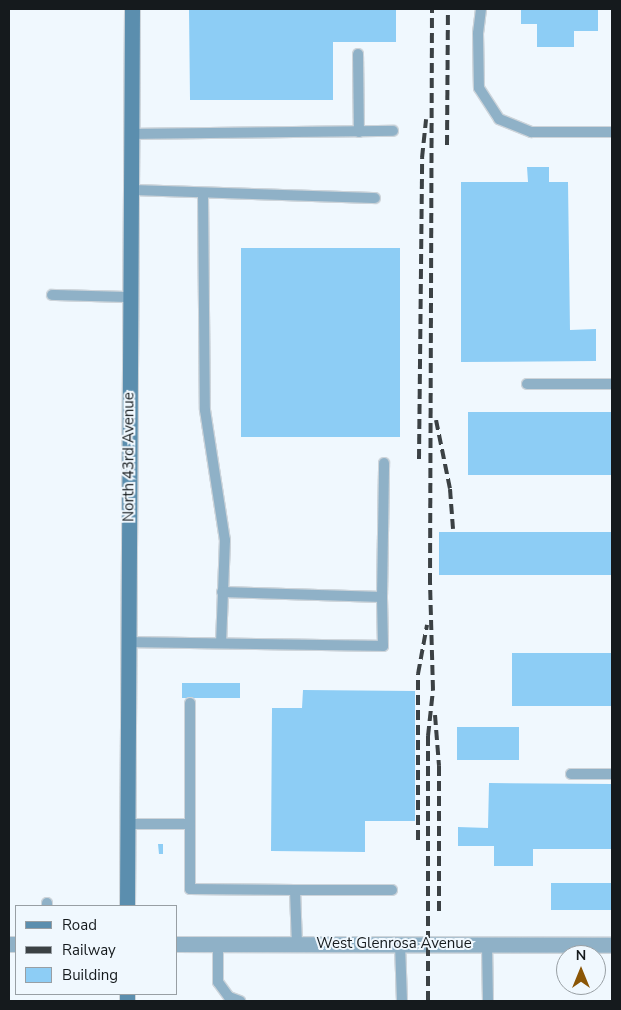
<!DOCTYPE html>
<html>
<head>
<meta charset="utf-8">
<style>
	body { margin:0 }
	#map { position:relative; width:621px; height:1010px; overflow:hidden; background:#f0f8fe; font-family:"Nunito Sans",sans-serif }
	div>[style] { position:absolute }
	.building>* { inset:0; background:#8dcdf5; transform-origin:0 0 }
	.roads { filter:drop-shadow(1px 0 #cdd4da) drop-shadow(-1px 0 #cdd4da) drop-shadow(0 1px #cdd4da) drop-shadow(0 -1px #cdd4da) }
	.lane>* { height:10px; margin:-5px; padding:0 5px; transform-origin:5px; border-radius:5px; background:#8fb1c7 }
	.street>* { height:15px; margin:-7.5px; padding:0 7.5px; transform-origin:7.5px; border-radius:7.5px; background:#8fb1c7 }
	.secondary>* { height:15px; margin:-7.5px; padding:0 7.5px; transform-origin:7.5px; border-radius:7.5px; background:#5b8eae }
	.rail>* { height:4px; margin-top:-2px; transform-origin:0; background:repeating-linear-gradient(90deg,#3b4144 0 10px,transparent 0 15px) }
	span { translate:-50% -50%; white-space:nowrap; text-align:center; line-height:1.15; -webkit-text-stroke:4px #f0f8fe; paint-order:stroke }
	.street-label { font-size:15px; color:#151a1d }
	.frame { position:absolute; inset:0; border:10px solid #151a1d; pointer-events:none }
	.legend { position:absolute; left:15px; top:905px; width:162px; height:90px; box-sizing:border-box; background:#f0f8fe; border:1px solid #989fa4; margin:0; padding:6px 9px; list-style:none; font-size:15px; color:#151a1d }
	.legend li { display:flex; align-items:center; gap:10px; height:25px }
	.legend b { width:25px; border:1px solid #989fa4 }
	.north { position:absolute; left:556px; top:945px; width:50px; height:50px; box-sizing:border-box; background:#f0f8fe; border:1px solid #989fa4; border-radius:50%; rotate:0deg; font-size:14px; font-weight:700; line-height:20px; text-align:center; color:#151a1d }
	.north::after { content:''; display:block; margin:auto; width:18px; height:22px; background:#8b5606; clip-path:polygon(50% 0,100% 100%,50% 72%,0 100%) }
</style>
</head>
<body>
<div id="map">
	<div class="building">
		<i style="clip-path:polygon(189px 9px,396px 9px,396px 42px,333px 42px,333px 100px,190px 100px)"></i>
		<i style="clip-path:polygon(521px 9px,598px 9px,598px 31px,574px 31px,574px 47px,537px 47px,537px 24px,521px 24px)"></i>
		<i style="clip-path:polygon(527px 167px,549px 167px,549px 182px,568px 182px,570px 330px,596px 329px,596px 361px,461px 362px,461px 182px,528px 182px)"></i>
		<i style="left:241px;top:248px;width:159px;height:189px"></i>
		<i style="left:468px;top:412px;width:144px;height:63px"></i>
		<i style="left:439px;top:532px;width:173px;height:43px"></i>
		<i style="left:512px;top:653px;width:100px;height:53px"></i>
		<i style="left:182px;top:683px;width:58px;height:15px"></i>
		<i style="clip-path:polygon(303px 690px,415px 691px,415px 821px,365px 821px,365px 852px,271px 851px,272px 708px,302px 708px)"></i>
		<i style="left:457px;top:727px;width:62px;height:33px"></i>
		<i style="clip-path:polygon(489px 783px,612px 784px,612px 849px,533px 849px,533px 866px,494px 866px,494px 846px,458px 846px,458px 827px,488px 828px)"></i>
		<i style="clip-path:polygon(158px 844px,163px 844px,163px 854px,159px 854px)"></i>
		<i style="left:551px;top:883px;width:61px;height:27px"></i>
	</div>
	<div class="roads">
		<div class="lane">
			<i style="left:481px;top:9px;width:24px;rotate:97deg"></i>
			<i style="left:478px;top:33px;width:55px;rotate:89deg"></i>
			<i style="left:479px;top:88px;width:37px;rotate:57deg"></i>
			<i style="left:499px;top:119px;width:35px;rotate:22deg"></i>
			<i style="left:531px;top:132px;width:81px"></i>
			<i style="left:358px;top:54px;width:78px;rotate:89.3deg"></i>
			<i style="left:131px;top:134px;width:262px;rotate:-0.7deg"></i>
			<i style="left:131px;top:190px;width:244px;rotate:1.9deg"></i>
			<i style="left:203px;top:194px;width:216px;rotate:89.5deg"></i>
			<i style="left:205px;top:410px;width:132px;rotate:81.3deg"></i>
			<i style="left:225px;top:540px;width:103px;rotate:92.2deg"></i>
			<i style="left:52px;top:295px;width:78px;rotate:1.5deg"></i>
			<i style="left:527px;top:384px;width:85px"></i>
			<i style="left:382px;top:597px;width:134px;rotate:-89.1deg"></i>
			<i style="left:129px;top:642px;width:254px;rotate:0.9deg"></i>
			<i style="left:383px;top:646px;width:49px;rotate:-91.2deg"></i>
			<i style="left:382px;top:597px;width:160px;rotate:-178.2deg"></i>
			<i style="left:190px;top:703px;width:186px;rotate:90deg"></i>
			<i style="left:190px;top:889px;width:105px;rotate:0.5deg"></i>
			<i style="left:295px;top:890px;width:54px;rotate:87.9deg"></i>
			<i style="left:571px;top:774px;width:41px"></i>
			<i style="left:128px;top:824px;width:62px"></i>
			<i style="left:295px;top:890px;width:97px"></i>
			<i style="left:47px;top:906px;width:3px;rotate:-90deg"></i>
			<i style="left:218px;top:944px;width:38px;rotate:90deg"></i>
			<i style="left:218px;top:982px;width:19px;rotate:54deg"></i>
			<i style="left:229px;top:997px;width:12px;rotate:20deg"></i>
			<i style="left:400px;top:944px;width:57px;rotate:88deg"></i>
			<i style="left:487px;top:944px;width:57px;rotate:89deg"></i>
		</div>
		<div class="street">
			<i style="left:9px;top:944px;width:7px"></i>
			<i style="left:176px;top:944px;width:436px;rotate:0.1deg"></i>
		</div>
		<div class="secondary">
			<i style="left:127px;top:906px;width:897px;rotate:-89.68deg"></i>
			<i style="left:127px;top:1001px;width:7px;rotate:-90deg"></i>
		</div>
	</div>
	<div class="rail">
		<i style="left:447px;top:145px;width:136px;rotate:-89.6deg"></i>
		<i style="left:436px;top:420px;width:70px;rotate:78.5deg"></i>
		<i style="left:450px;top:489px;width:40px;rotate:85.7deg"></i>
		<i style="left:419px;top:459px;width:301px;rotate:-89.4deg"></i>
		<i style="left:422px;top:158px;width:39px;rotate:-84deg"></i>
		<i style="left:435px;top:715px;width:51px;rotate:85.5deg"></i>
		<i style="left:439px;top:766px;width:149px;rotate:90deg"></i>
		<i style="left:418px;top:840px;width:166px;rotate:-90deg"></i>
		<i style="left:418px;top:674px;width:50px;rotate:-79.6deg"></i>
		<i style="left:428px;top:1001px;width:265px;rotate:-90deg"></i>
		<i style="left:428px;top:736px;width:46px;rotate:-83.8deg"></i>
		<i style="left:433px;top:690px;width:107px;rotate:-91.6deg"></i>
		<i style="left:430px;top:583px;width:574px;rotate:-89.8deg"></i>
	</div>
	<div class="street-label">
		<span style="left:129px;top:457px;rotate:-90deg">North 43rd Avenue</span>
		<span style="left:394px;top:944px">West Glenrosa Avenue</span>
	</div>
	<div class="frame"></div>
	<ul class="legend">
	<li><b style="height:6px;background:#5b8eae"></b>Road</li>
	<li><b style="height:6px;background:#3b4144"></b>Railway</li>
	<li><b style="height:14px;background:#8dcdf5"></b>Building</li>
	</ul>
	<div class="north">N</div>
</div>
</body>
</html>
